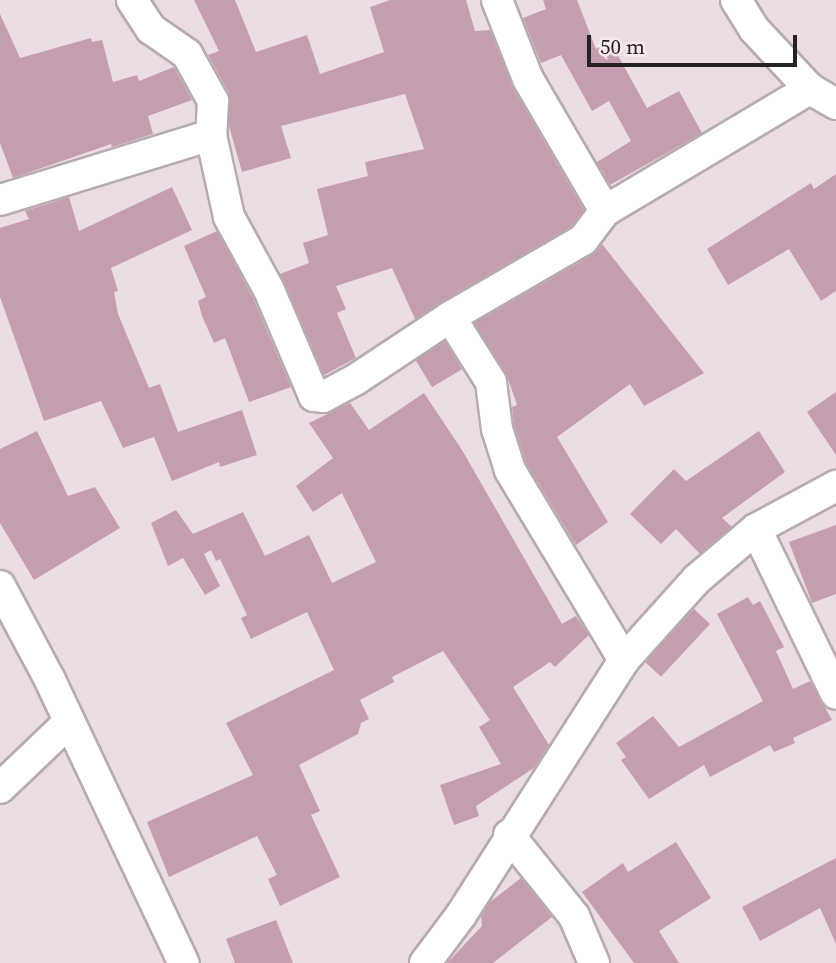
<!DOCTYPE html>
<html>
<head>
<meta charset="utf-8">
<style>
	body { margin:0 }
	#map { position:relative; width:836px; height:963px; overflow:hidden; background:#ebdde3; font-family:"Source Serif 4",serif }
	div>[style] { position:absolute }
	.building>* { inset:0; background:#c49eb0; transform-origin:0 0 }
	.roads { filter:drop-shadow(2px 0 #b7aab0) drop-shadow(-2px 0 #b7aab0) drop-shadow(0 2px #b7aab0) drop-shadow(0 -2px #b7aab0) }
	.street>* { height:30px; margin:-15px; padding:0 15px; transform-origin:15px; border-radius:15px; background:#fff }
	span { translate:-50% -50%; white-space:nowrap; text-align:center; line-height:1.15; -webkit-text-stroke:5px #f8eaf1; paint-order:stroke }
	.scale { position:absolute; left:587px; top:35px; width:210px; height:32px; box-sizing:border-box; border:4px solid #262123; border-top:0; padding-left:9px; font-size:21px; line-height:24px; white-space:nowrap; color:#262123; -webkit-text-stroke:5px #f8eaf1; paint-order:stroke }
</style>
</head>
<body>
<div id="map">
	<div class="building">
		<i style="clip-path:polygon(194px 0,235px 0,256px 52px,307px 35px,320px 74px,384px 52px,370px 7px,390px 0,466px 0,475px 31px,490px 30px,513px 88px,584px 210px,571px 227px,415px 319px,392px 268px,336px 286px,346px 309px,337px 313px,356px 358px,324px 375px,280px 274px,309px 263px,303px 243px,328px 235px,317px 189px,368px 176px,365px 162px,424px 149px,405px 94px,281px 126px,291px 158px,242px 172px,229px 126px,229px 93px,208px 55px,219px 51px)"></i>
		<i style="clip-path:polygon(543px 0,577px 0,596px 49px,610px 41px,647px 108px,679px 91px,702px 133px,610px 185px,597px 162px,631px 141px,609px 101px,592px 111px,561px 55px,541px 63px,523px 18px,546px 9px)"></i>
		<i style="clip-path:polygon(0 14px,20px 58px,91px 38px,92px 42px,102px 40px,113px 82px,137px 75px,139px 81px,174px 67px,192px 100px,148px 116px,153px 134px,112px 147px,111px 144px,13px 178px,0 143px)"></i>
		<i style="clip-path:polygon(836px 174px,836px 291px,821px 301px,789px 249px,728px 285px,707px 249px,811px 183px,814px 189px)"></i>
		<i style="clip-path:polygon(172px 187px,192px 230px,111px 268px,118px 291px,114px 292px,118px 314px,149px 388px,160px 384px,178px 432px,242px 410px,257px 455px,220px 467px,219px 462px,172px 481px,154px 437px,123px 448px,101px 401px,44px 421px,0 297px,0 228px,29px 219px,25px 211px,69px 197px,79px 231px)"></i>
		<i style="clip-path:polygon(217px 231px,253px 298px,291px 387px,249px 402px,225px 338px,214px 343px,202px 316px,198px 301px,206px 297px,184px 246px)"></i>
		<i style="clip-path:polygon(602px 244px,704px 373px,644px 406px,630px 384px,557px 437px,608px 522px,576px 545px,526px 463px,514px 425px,512px 407px,517px 405px,506px 373px,474px 323px,592px 255px)"></i>
		<i style="left:445px;top:341px;width:33px;height:35px;rotate:59deg"></i>
		<i style="clip-path:polygon(836px 392px,836px 455px,807px 412px)"></i>
		<i style="clip-path:polygon(424px 393px,462px 450px,562px 624px,576px 616px,589px 635px,555px 667px,550px 662px,513px 687px,549px 745px,534px 768px,476px 806px,479px 816px,454px 825px,440px 785px,501px 764px,479px 727px,490px 720px,443px 651px,392px 677px,394px 682px,360px 700px,369px 719px,361px 723px,358px 734px,299px 765px,320px 811px,311px 815px,340px 877px,280px 906px,268px 879px,277px 875px,257px 836px,169px 877px,147px 822px,253px 775px,226px 723px,334px 670px,307px 612px,251px 639px,241px 618px,247px 615px,220px 559px,216px 561px,211px 550px,204px 554px,220px 586px,205px 595px,183px 558px,168px 566px,151px 523px,176px 510px,193px 534px,243px 512px,265px 556px,309px 535px,332px 583px,376px 562px,342px 493px,313px 512px,296px 486px,333px 458px,309px 423px,350px 403px,369px 430px)"></i>
		<i style="clip-path:polygon(37px 431px,68px 496px,95px 487px,120px 528px,34px 580px,0 523px,0 449px)"></i>
		<i style="clip-path:polygon(759px 431px,785px 472px,722px 518px,732px 527px,700px 554px,676px 529px,661px 544px,630px 514px,674px 469px,686px 481px)"></i>
		<i style="clip-path:polygon(836px 525px,836px 594px,812px 603px,789px 542px)"></i>
		<i style="clip-path:polygon(748px 597px,753px 605px,760px 601px,784px 647px,776px 651px,793px 689px,810px 681px,832px 720px,793px 738px,795px 743px,774px 752px,770px 745px,710px 777px,704px 765px,649px 799px,621px 760px,626px 757px,616px 743px,653px 716px,679px 747px,763px 701px,717px 614px)"></i>
		<i style="left:694px;top:609px;width:22px;height:72px;rotate:43deg"></i>
		<i style="clip-path:polygon(676px 842px,711px 898px,659px 931px,679px 963px,634px 963px,582px 892px,623px 863px,628px 872px)"></i>
		<i style="clip-path:polygon(836px 858px,836px 944px,820px 908px,760px 941px,742px 907px)"></i>
		<i style="clip-path:polygon(521px 878px,552px 917px,493px 963px,447px 963px,482px 926px,481px 916px,490px 902px)"></i>
		<i style="clip-path:polygon(276px 920px,293px 963px,235px 963px,226px 939px)"></i>
	</div>
	<div class="roads">
		<div class="street">
			<i style="left:132px;top:0;width:35px;rotate:57deg"></i>
			<i style="left:151px;top:29px;width:44px;rotate:34.8deg"></i>
			<i style="left:187px;top:54px;width:54px;rotate:61deg"></i>
			<i style="left:213px;top:101px;width:34px;rotate:93deg"></i>
			<i style="left:211px;top:135px;width:84px;rotate:77.6deg"></i>
			<i style="left:229px;top:217px;width:83px;rotate:61.3deg"></i>
			<i style="left:269px;top:290px;width:115px;rotate:67deg"></i>
			<i style="left:314px;top:396px;width:9px;rotate:6deg"></i>
			<i style="left:323px;top:397px;width:36px;rotate:-28deg"></i>
			<i style="left:355px;top:380px;width:114px;rotate:-33.6deg"></i>
			<i style="left:450px;top:317px;width:154px;rotate:-30.1deg"></i>
			<i style="left:583px;top:240px;width:36px;rotate:-53deg"></i>
			<i style="left:605px;top:211px;width:239px;rotate:-30.8deg"></i>
			<i style="left:497px;top:0;width:85px;rotate:68.6deg"></i>
			<i style="left:528px;top:79px;width:153px;rotate:59.7deg"></i>
			<i style="left:736px;top:0;width:34px;rotate:58deg"></i>
			<i style="left:754px;top:29px;width:82px;rotate:47deg"></i>
			<i style="left:810px;top:89px;width:30px;rotate:30deg"></i>
			<i style="left:0;top:200px;width:221px;rotate:-17.1deg"></i>
			<i style="left:756px;top:529px;width:183px;rotate:64.1deg"></i>
			<i style="left:0;top:586px;width:104px;rotate:62deg"></i>
			<i style="left:49px;top:678px;width:315px;rotate:64.7deg"></i>
			<i style="left:624px;top:660px;width:109px;rotate:-48deg"></i>
			<i style="left:697px;top:579px;width:77px;rotate:-40.3deg"></i>
			<i style="left:756px;top:529px;width:91px;rotate:-28.3deg"></i>
			<i style="left:0;top:788px;width:95px;rotate:-43.7deg"></i>
			<i style="left:509px;top:835px;width:104px;rotate:51.3deg"></i>
			<i style="left:574px;top:916px;width:51px;rotate:66.9deg"></i>
			<i style="left:425px;top:963px;width:60px;rotate:-53.1deg"></i>
			<i style="left:461px;top:915px;width:303px;rotate:-57.4deg"></i>
			<i style="left:624px;top:660px;width:222px;rotate:-121deg"></i>
			<i style="left:510px;top:470px;width:43px;rotate:-107.6deg"></i>
			<i style="left:497px;top:429px;width:47px;rotate:-97.3deg"></i>
			<i style="left:491px;top:382px;width:77px;rotate:-122.2deg"></i>
		</div>
	</div>
	<div class="scale">50 m</div>
</div>
</body>
</html>
